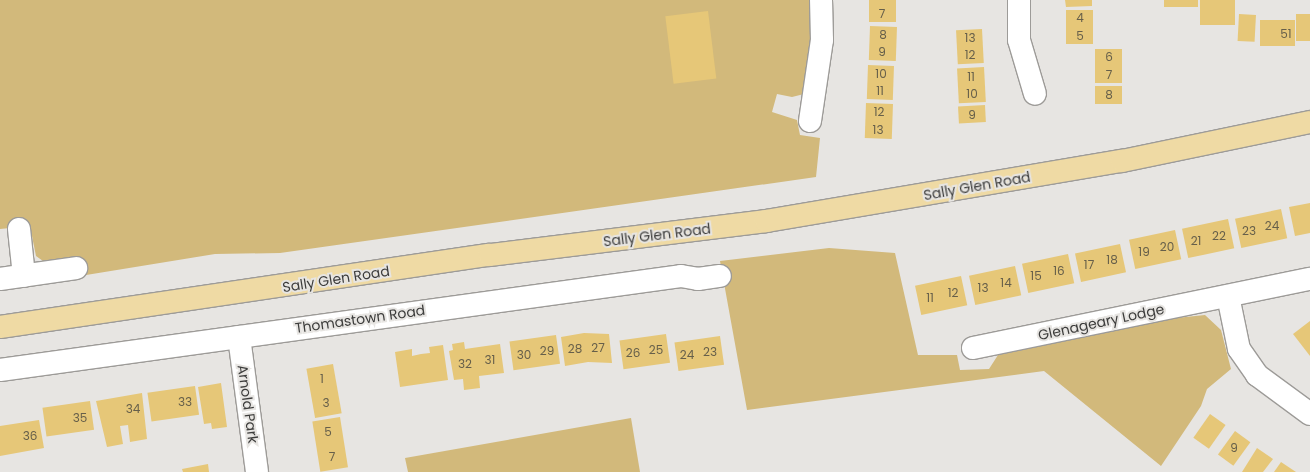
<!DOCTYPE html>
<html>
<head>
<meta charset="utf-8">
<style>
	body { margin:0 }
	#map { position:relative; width:1310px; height:472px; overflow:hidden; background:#e7e5e2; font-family:Poppins,sans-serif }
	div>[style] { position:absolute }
	.green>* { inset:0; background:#d2b97b }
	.building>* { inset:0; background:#e6c778; transform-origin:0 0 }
	.roads { filter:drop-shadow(1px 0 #9d9b98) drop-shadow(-1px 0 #9d9b98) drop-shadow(0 1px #9d9b98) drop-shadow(0 -1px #9d9b98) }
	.minor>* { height:22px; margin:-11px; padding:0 11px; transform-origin:11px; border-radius:11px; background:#fff }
	.major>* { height:22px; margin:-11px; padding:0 11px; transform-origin:11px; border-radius:11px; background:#efdaa4 }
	span { translate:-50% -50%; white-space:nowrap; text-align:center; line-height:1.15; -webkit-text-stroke:4px #e7e5e2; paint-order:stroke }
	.number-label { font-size:12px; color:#665f4a }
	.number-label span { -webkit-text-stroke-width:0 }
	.street-label { font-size:14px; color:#3c3c3b }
</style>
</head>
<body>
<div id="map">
	<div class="green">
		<i style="clip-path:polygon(0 0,817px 0,804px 94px,792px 97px,777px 94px,772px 112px,797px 120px,800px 135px,820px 138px,816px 177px,280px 253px,215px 254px,80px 276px,76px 257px,43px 261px,36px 256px,30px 226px,0 229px)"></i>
		<i style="clip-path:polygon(829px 248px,895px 253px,918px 355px,957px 355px,960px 370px,989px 369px,998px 355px,1176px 318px,1205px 315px,1221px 330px,1231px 369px,1207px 389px,1201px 406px,1161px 466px,1044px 371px,747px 410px,720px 261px)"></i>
		<i style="clip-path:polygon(631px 418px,640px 472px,408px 472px,405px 458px)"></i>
	</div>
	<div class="building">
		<i style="left:869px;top:0;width:27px;height:22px"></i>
		<i style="clip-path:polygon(1065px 0,1092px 0,1092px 6px,1066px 7px)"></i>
		<i style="left:1164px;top:0;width:34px;height:7px"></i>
		<i style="left:1200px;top:0;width:35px;height:25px"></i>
		<i style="left:1066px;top:10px;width:27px;height:34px"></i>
		<i style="left:708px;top:11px;width:68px;height:43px;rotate:83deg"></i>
		<i style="left:1239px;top:14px;width:17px;height:27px;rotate:3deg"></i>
		<i style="left:1296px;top:14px;width:14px;height:27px"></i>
		<i style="left:1260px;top:20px;width:35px;height:26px"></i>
		<i style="left:870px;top:26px;width:27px;height:34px;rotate:2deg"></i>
		<i style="left:982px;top:29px;width:34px;height:26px;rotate:87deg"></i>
		<i style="left:1095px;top:49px;width:27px;height:34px"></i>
		<i style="left:868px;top:65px;width:26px;height:34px;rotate:2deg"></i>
		<i style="left:984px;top:67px;width:35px;height:27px;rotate:87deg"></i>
		<i style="left:1095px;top:86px;width:27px;height:18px"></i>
		<i style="left:866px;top:103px;width:27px;height:35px;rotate:2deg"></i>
		<i style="left:985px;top:105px;width:17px;height:27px;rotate:87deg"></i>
		<i style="clip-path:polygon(1310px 203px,1310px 233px,1295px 236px,1289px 207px)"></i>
		<i style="left:1281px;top:209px;width:30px;height:47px;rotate:78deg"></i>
		<i style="left:1228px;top:219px;width:30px;height:47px;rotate:78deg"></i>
		<i style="left:1175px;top:230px;width:30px;height:47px;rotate:78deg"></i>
		<i style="left:1120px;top:244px;width:29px;height:46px;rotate:78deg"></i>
		<i style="left:1068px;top:254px;width:30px;height:47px;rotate:78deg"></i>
		<i style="left:1015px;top:266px;width:30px;height:47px;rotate:78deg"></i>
		<i style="left:961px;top:276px;width:30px;height:47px;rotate:78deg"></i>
		<i style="clip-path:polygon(1310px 321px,1310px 356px,1293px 334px)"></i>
		<i style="clip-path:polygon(584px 333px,609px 334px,612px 363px,588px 362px,565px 366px,561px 337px)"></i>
		<i style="left:666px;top:334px;width:29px;height:47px;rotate:82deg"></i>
		<i style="left:556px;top:335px;width:29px;height:47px;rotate:82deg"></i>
		<i style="left:720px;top:336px;width:29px;height:46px;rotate:82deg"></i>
		<i style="clip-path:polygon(464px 342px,465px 349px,500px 344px,504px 373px,479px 376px,480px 388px,464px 390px,463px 379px,454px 380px,449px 351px,453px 350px,452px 344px)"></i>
		<i style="clip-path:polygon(443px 345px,448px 380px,400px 387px,395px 352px,412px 349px,412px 356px,421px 354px,430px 353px,429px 347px)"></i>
		<i style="left:333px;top:364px;width:50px;height:27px;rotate:80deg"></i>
		<i style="clip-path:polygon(221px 383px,227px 427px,212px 429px,211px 423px,204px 424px,198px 387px)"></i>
		<i style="left:195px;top:386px;width:29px;height:48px;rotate:82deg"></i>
		<i style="clip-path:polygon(142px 393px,147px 439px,130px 442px,128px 425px,120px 426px,123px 444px,107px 447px,96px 401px)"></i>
		<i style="left:90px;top:401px;width:29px;height:48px;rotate:82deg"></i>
		<i style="left:1210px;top:414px;width:19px;height:29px;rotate:35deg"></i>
		<i style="left:340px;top:417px;width:51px;height:28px;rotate:81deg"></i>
		<i style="clip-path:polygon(39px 420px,44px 448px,0 456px,0 426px)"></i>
		<i style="left:1235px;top:431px;width:19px;height:29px;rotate:36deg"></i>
		<i style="clip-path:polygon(1257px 448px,1273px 459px,1263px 472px,1242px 472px)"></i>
		<i style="clip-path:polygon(1281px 462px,1296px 472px,1274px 472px)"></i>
		<i style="clip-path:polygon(208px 464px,209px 472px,183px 472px,182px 469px)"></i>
	</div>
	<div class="roads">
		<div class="minor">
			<i style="left:1019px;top:0;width:40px;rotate:90deg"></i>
			<i style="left:1019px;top:40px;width:56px;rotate:73.5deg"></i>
			<i style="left:810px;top:121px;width:82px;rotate:-81.6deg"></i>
			<i style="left:822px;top:40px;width:40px;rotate:-91.4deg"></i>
			<i style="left:19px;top:229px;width:47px;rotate:83.9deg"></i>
			<i style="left:0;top:279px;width:77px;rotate:-8.2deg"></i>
			<i style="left:1228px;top:296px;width:54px;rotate:78.3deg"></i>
			<i style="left:1239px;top:349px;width:32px;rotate:55deg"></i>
			<i style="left:1257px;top:375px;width:66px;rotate:36.3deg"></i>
			<i style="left:239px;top:337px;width:136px;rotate:82.4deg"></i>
			<i style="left:973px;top:348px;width:344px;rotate:-11.6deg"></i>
			<i style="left:0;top:370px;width:687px;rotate:-7.86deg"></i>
			<i style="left:681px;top:276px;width:17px;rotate:10deg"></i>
			<i style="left:698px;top:279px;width:22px;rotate:-8deg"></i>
		</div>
		<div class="major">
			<i style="left:0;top:327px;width:495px;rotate:-8.4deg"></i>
			<i style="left:490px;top:255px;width:278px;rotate:-7deg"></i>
			<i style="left:766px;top:221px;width:361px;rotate:-9.6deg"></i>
			<i style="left:1122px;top:161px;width:192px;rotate:-11.7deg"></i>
		</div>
	</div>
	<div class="number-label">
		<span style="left:882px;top:14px">7</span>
		<span style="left:1080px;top:18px">4</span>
		<span style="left:1286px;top:34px">51</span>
		<span style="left:883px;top:35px">8</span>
		<span style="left:1080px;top:36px">5</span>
		<span style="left:970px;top:38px">13</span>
		<span style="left:882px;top:52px">9</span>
		<span style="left:970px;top:55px">12</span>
		<span style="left:1109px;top:57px">6</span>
		<span style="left:881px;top:74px">10</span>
		<span style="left:1109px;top:75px">7</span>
		<span style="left:971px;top:77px">11</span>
		<span style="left:880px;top:91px">11</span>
		<span style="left:972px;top:94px">10</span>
		<span style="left:1109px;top:95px">8</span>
		<span style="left:879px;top:112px">12</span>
		<span style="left:972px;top:115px">9</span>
		<span style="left:878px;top:130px">13</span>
		<span style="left:1272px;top:226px">24</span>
		<span style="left:1249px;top:231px">23</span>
		<span style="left:1219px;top:236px">22</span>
		<span style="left:1196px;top:241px">21</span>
		<span style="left:1167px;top:247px">20</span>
		<span style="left:1144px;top:252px">19</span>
		<span style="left:1112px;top:260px">18</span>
		<span style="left:1089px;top:265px">17</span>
		<span style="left:1059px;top:271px">16</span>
		<span style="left:1036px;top:276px">15</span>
		<span style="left:1006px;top:283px">14</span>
		<span style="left:983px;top:288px">13</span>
		<span style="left:953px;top:293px">12</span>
		<span style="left:930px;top:298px">11</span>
		<span style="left:598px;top:348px">27</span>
		<span style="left:575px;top:349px">28</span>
		<span style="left:656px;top:350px">25</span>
		<span style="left:547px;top:351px">29</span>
		<span style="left:710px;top:352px">23</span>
		<span style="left:633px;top:353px">26</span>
		<span style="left:524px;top:355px">30</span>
		<span style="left:687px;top:355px">24</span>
		<span style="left:490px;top:360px">31</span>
		<span style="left:465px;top:364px">32</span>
		<span style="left:322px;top:379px">1</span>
		<span style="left:185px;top:402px">33</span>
		<span style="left:326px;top:403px">3</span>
		<span style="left:133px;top:409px">34</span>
		<span style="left:80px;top:418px">35</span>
		<span style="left:328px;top:432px">5</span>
		<span style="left:30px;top:436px">36</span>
		<span style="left:1234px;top:448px">9</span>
		<span style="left:332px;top:457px">7</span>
	</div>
	<div class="street-label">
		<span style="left:977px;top:186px;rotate:-10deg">Sally Glen Road</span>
		<span style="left:657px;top:235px;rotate:-7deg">Sally Glen Road</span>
		<span style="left:336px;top:279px;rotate:-9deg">Sally Glen Road</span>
		<span style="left:360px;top:319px;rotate:-8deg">Thomastown Road</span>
		<span style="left:1101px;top:322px;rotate:-12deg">Glenageary Lodge</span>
		<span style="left:248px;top:404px;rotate:82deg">Arnold Park</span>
	</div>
</div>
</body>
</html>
